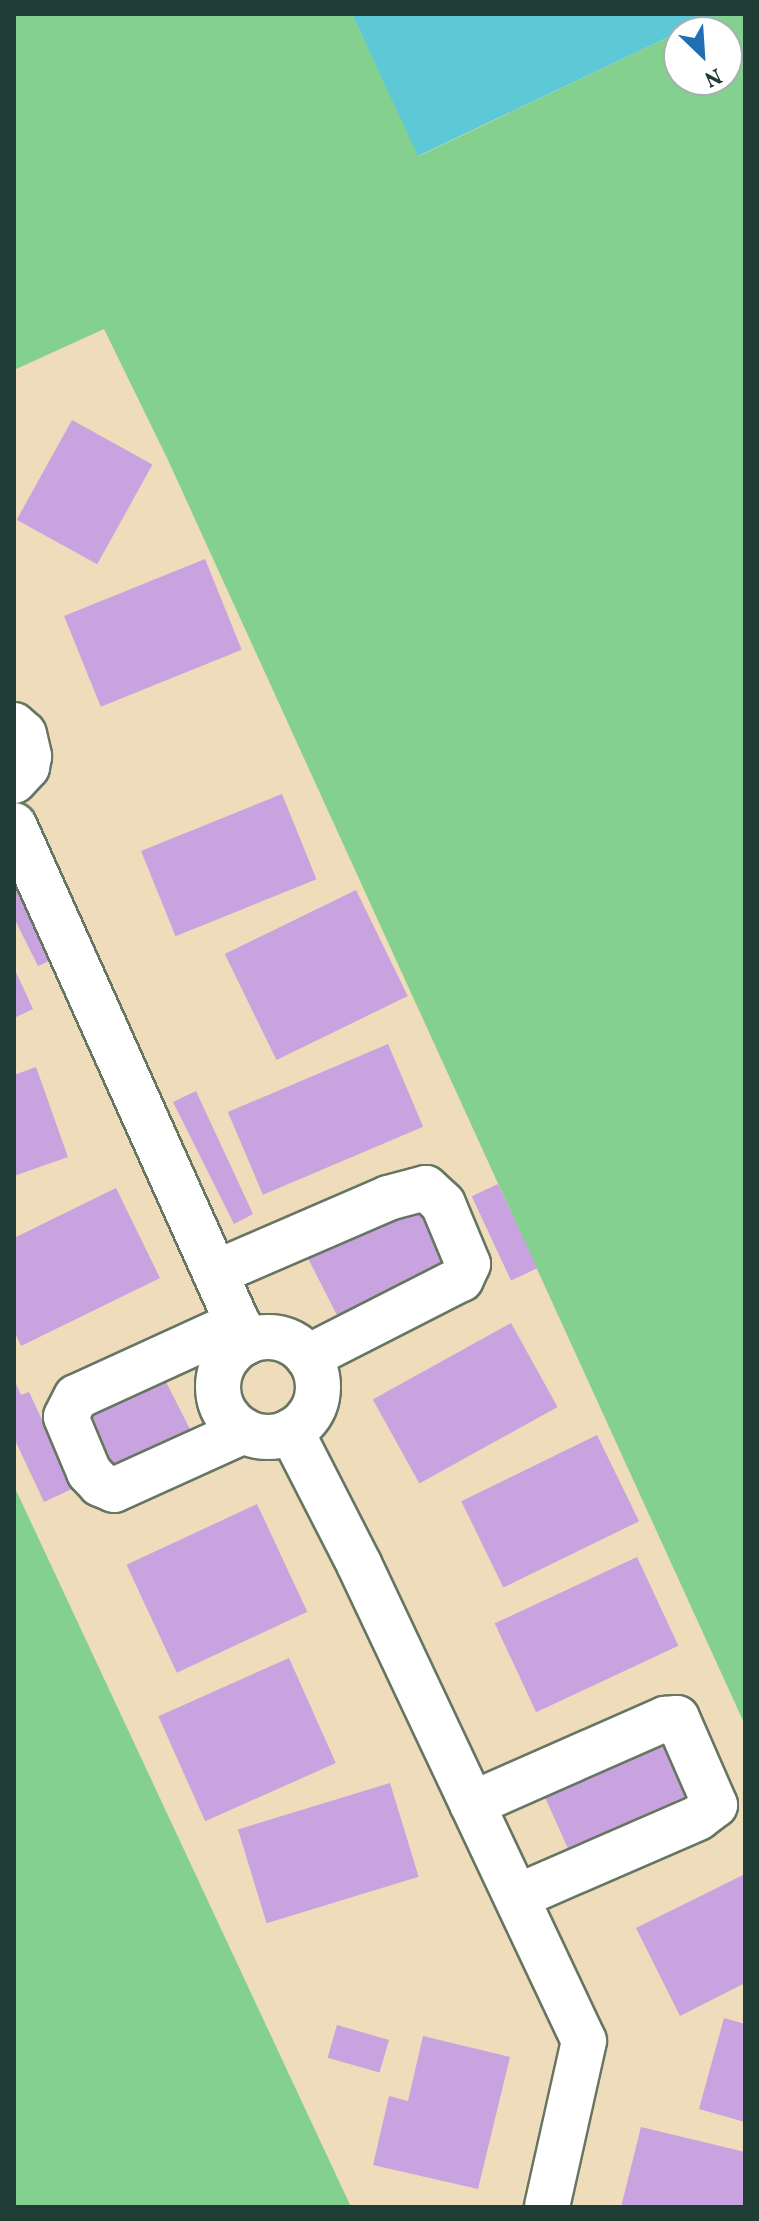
<!DOCTYPE html>
<html>
<head>
<meta charset="utf-8">
<style>
	body { margin:0 }
	#map { position:relative; width:759px; height:2221px; overflow:hidden; background:#eedcba; font-family:Vollkorn,serif }
	div>[style] { position:absolute }
	.green>* { inset:0; background:#84d08e }
	.water>* { inset:0; background:#5dc8d6 }
	.building>* { inset:0; background:#c8a3df; transform-origin:0 0 }
	.roads { filter:drop-shadow(2px 0 #677563) drop-shadow(-2px 0 #677563) drop-shadow(0 2px #677563) drop-shadow(0 -2px #677563) }
	.minor>* { height:44px; margin:-22px; padding:0 22px; transform-origin:22px; border-radius:22px; background:#fff }
	.minor>.ring { margin:-22px; padding:0; box-sizing:content-box; background:none; border:44px solid #fff; border-radius:50% }
	span { translate:-50% -50%; white-space:nowrap; text-align:center; line-height:1.15; -webkit-text-stroke:7px #fff; paint-order:stroke }
	.frame { position:absolute; inset:0; border:16px solid #1f3d34; pointer-events:none }
	.north { position:absolute; left:663px; top:16px; width:80px; height:80px; box-sizing:border-box; background:#fff; border:2px solid #a5b1ae; border-radius:50%; rotate:155deg; font-size:22px; font-weight:700; line-height:32px; text-align:center; color:#1f3d34 }
	.north::after { content:''; display:block; margin:auto; width:28px; height:36px; background:#1f6fb2; clip-path:polygon(50% 0,100% 100%,50% 72%,0 100%) }
</style>
</head>
<body>
<div id="map">
	<div class="green">
		<i style="clip-path:polygon(evenodd,14px 14px,352px 14px,419px 156px,717px 14px,745px 14px,745px 1725px,168px 460px,104px 329px,14px 370px,14px 14px,679px 32px,727px 32px,727px 80px,679px 80px,679px 32px)"></i>
		<i style="clip-path:polygon(14px 1486px,351px 2207px,14px 2207px)"></i>
	</div>
	<div class="water">
		<i style="clip-path:polygon(352px 14px,717px 14px,418px 156px)"></i>
	</div>
	<div class="building">
		<i style="left:72px;top:420px;width:92px;height:114px;rotate:29deg"></i>
		<i style="left:205px;top:559px;width:98px;height:152px;rotate:68deg"></i>
		<i style="left:282px;top:794px;width:92px;height:152px;rotate:68deg"></i>
		<i style="clip-path:polygon(14px 874px,60px 956px,38px 966px,14px 918px)"></i>
		<i style="left:356px;top:890px;width:118px;height:146px;rotate:64deg"></i>
		<i style="clip-path:polygon(14px 968px,33px 1009px,14px 1018px)"></i>
		<i style="left:388px;top:1044px;width:90px;height:174px;rotate:67deg"></i>
		<i style="clip-path:polygon(36px 1067px,68px 1157px,14px 1176px,14px 1075px)"></i>
		<i style="clip-path:polygon(196px 1091px,253px 1214px,234px 1224px,173px 1102px)"></i>
		<i style="left:498px;top:1184px;width:93px;height:29px;rotate:65deg"></i>
		<i style="clip-path:polygon(116px 1188px,160px 1278px,21px 1346px,14px 1331px,14px 1238px)"></i>
		<i style="left:415px;top:1204px;width:64px;height:120px;rotate:63deg"></i>
		<i style="left:511px;top:1323px;width:96px;height:158px;rotate:61deg"></i>
		<i style="left:164px;top:1378px;width:60px;height:90px;rotate:63deg"></i>
		<i style="clip-path:polygon(14px 1379px,21px 1395px,29px 1392px,74px 1488px,44px 1502px,14px 1438px)"></i>
		<i style="left:597px;top:1435px;width:96px;height:151px;rotate:64deg"></i>
		<i style="left:257px;top:1504px;width:119px;height:144px;rotate:65deg"></i>
		<i style="left:637px;top:1557px;width:98px;height:157px;rotate:65deg"></i>
		<i style="left:289px;top:1658px;width:115px;height:143px;rotate:66deg"></i>
		<i style="left:668px;top:1734px;width:64px;height:138px;rotate:66deg"></i>
		<i style="left:390px;top:1783px;width:98px;height:159px;rotate:73deg"></i>
		<i style="clip-path:polygon(745px 1874px,745px 1983px,680px 2016px,636px 1928px)"></i>
		<i style="clip-path:polygon(724px 2018px,745px 2024px,745px 2122px,699px 2109px)"></i>
		<i style="left:337px;top:2025px;width:54px;height:34px;rotate:16deg"></i>
		<i style="clip-path:polygon(423px 2036px,510px 2057px,478px 2189px,373px 2165px,389px 2096px,408px 2101px)"></i>
		<i style="clip-path:polygon(641px 2127px,745px 2152px,745px 2207px,621px 2207px)"></i>
	</div>
	<div class="roads">
		<div class="minor">
			<i style="left:14px;top:725px;width:13px;rotate:42deg"></i>
			<i style="left:24px;top:734px;width:23px;rotate:77deg"></i>
			<i style="left:29px;top:756px;width:11px;rotate:100deg"></i>
			<i style="left:27px;top:767px;width:19px;rotate:133deg"></i>
			<i style="left:14px;top:825px;width:567px;rotate:65.83deg"></i>
			<i style="left:215px;top:1273px;width:189px;rotate:-23.4deg"></i>
			<i style="left:388px;top:1198px;width:39px;rotate:-15deg"></i>
			<i style="left:426px;top:1188px;width:23px;rotate:43deg"></i>
			<i style="left:443px;top:1204px;width:65px;rotate:67.4deg"></i>
			<i style="left:468px;top:1264px;width:17px;rotate:115deg"></i>
			<i style="left:461px;top:1279px;width:172px;rotate:153deg"></i>
			<i style="left:238px;top:1323px;width:178px;rotate:155.4deg"></i>
			<i style="left:76px;top:1397px;width:22px;rotate:117deg"></i>
			<i style="left:66px;top:1417px;width:60px;rotate:67.3deg"></i>
			<i style="left:89px;top:1472px;width:16px;rotate:47deg"></i>
			<i style="left:100px;top:1484px;width:15px;rotate:23deg"></i>
			<i style="left:114px;top:1490px;width:143px;rotate:-24.4deg"></i>
			<i class="ring" style="left:218px;top:1337px;width:56px;height:56px"></i>
			<i style="left:291px;top:1431px;width:149px;rotate:62.9deg"></i>
			<i style="left:359px;top:1564px;width:527px;rotate:64.75deg"></i>
			<i style="left:584px;top:2041px;width:170px;rotate:102.6deg"></i>
			<i style="left:472px;top:1804px;width:211px;rotate:-23.8deg"></i>
			<i style="left:665px;top:1719px;width:12px;rotate:-5deg"></i>
			<i style="left:677px;top:1718px;width:95px;rotate:66.4deg"></i>
			<i style="left:715px;top:1805px;width:21px;rotate:143deg"></i>
			<i style="left:698px;top:1818px;width:198px;rotate:156.5deg"></i>
		</div>
	</div>
	<div class="frame"></div>
	<div class="north">N</div>
</div>
</body>
</html>
